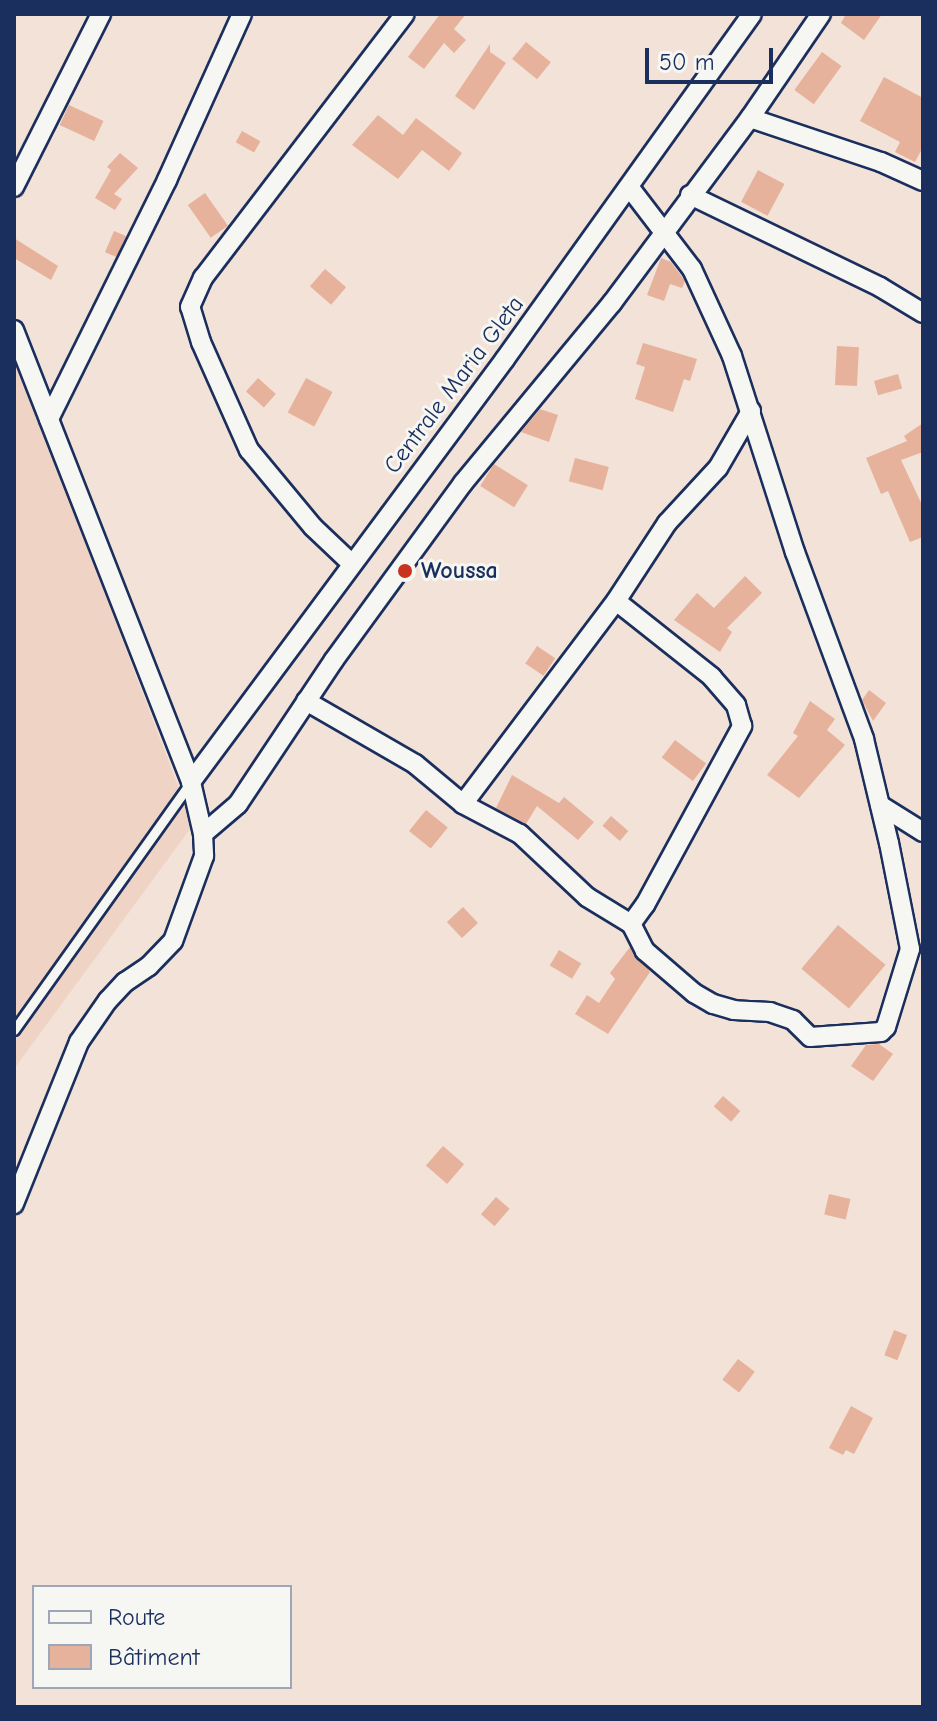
<!DOCTYPE html>
<html>
<head>
<meta charset="utf-8">
<style>
	body { margin:0 }
	#map { position:relative; width:937px; height:1721px; overflow:hidden; background:#f2e2d8; font-family:"Comic Neue",sans-serif }
	div>[style] { position:absolute }
	.built>* { inset:0; background:#efd4c6 }
	.building>* { inset:0; background:#e7b29b; transform-origin:0 0 }
	.roads { filter:drop-shadow(2px 0 #1b2f5e) drop-shadow(-2px 0 #1b2f5e) drop-shadow(0 2px #1b2f5e) drop-shadow(0 -2px #1b2f5e) }
	.service>* { height:9px; margin:-4.5px; padding:0 4.5px; transform-origin:4.5px; border-radius:4.5px; background:#f6f6f2 }
	.minor>* { height:18px; margin:-9px; padding:0 9px; transform-origin:9px; border-radius:9px; background:#f6f6f2 }
	.dots>* { width:22px; height:22px; translate:-50% -50%; box-sizing:border-box; border:4px solid #f6f6f2; border-radius:50% }
	span { translate:-50% -50%; white-space:nowrap; text-align:center; line-height:1.15; -webkit-text-stroke:6px #f6f6f2; paint-order:stroke }
	.street-label { font-size:24px; color:#1b2f5e }
	.poi-label { font-size:24px; color:#1b2f5e; font-weight:700 }
	.left { translate:0 -50%; text-align:left }
	.frame { position:absolute; inset:0; border:16px solid #1b2f5e; pointer-events:none }
	.legend { position:absolute; left:32px; top:1585px; width:260px; height:104px; box-sizing:border-box; background:#f6f6f2; border:2px solid #9ea6b7; margin:0; padding:10px 14px; list-style:none; font-size:24px; color:#1b2f5e }
	.legend li { display:flex; align-items:center; gap:16px; height:40px }
	.legend b { width:40px; border:2px solid #9ea6b7 }
	.scale { position:absolute; left:645px; top:48px; width:128px; height:36px; box-sizing:border-box; border:4px solid #1b2f5e; border-top:0; padding-left:10px; font-size:24px; line-height:28px; white-space:nowrap; color:#1b2f5e; -webkit-text-stroke:6px #f6f6f2; paint-order:stroke }
</style>
</head>
<body>
<div id="map">
	<div class="built">
		<i style="clip-path:polygon(14px 356px,193px 825px,14px 1069px)"></i>
	</div>
	<div class="building">
		<i style="clip-path:polygon(440px 14px,466px 14px,454px 29px,466px 40px,454px 53px,444px 43px,424px 69px,408px 57px)"></i>
		<i style="clip-path:polygon(846px 14px,882px 14px,864px 40px,841px 23px)"></i>
		<i style="left:526px;top:42px;width:32px;height:22px;rotate:39deg"></i>
		<i style="clip-path:polygon(490px 44px,490px 52px,506px 63px,474px 110px,455px 96px)"></i>
		<i style="left:822px;top:52px;width:24px;height:47px;rotate:36deg"></i>
		<i style="clip-path:polygon(884px 77px,923px 98px,923px 147px,915px 162px,895px 152px,900px 142px,860px 121px)"></i>
		<i style="left:69px;top:105px;width:38px;height:22px;rotate:25deg"></i>
		<i style="clip-path:polygon(378px 115px,403px 135px,416px 118px,462px 153px,449px 171px,422px 150px,398px 179px,352px 145px)"></i>
		<i style="left:242px;top:131px;width:21px;height:13px;rotate:29deg"></i>
		<i style="clip-path:polygon(120px 153px,138px 168px,114px 194px,122px 199px,115px 210px,95px 198px,111px 170px,107px 167px)"></i>
		<i style="left:758px;top:170px;width:30px;height:36px;rotate:28deg"></i>
		<i style="left:205px;top:193px;width:40px;height:21px;rotate:55deg"></i>
		<i style="left:114px;top:231px;width:13px;height:23px;rotate:23deg"></i>
		<i style="clip-path:polygon(14px 238px,58px 266px,51px 280px,14px 258px)"></i>
		<i style="clip-path:polygon(661px 258px,671px 262px,685px 281px,682px 288px,670px 284px,664px 301px,647px 295px)"></i>
		<i style="left:325px;top:269px;width:28px;height:23px;rotate:41deg"></i>
		<i style="clip-path:polygon(643px 343px,697px 359px,690px 381px,684px 379px,673px 412px,635px 399px,645px 367px,636px 364px)"></i>
		<i style="left:837px;top:346px;width:22px;height:39px;rotate:3deg"></i>
		<i style="left:898px;top:374px;width:15px;height:25px;rotate:74deg"></i>
		<i style="left:258px;top:378px;width:24px;height:18px;rotate:42deg"></i>
		<i style="left:306px;top:378px;width:30px;height:39px;rotate:28deg"></i>
		<i style="clip-path:polygon(540px 409px,558px 415px,549px 442px,521px 432px)"></i>
		<i style="clip-path:polygon(923px 423px,923px 452px,901px 460px,923px 507px,923px 537px,910px 542px,888px 491px,881px 494px,866px 458px,907px 441px,904px 436px)"></i>
		<i style="left:575px;top:458px;width:35px;height:24px;rotate:15deg"></i>
		<i style="left:494px;top:464px;width:40px;height:26px;rotate:32deg"></i>
		<i style="clip-path:polygon(745px 576px,762px 593px,727px 628px,732px 632px,720px 652px,674px 620px,697px 593px,714px 608px)"></i>
		<i style="left:537px;top:646px;width:22px;height:21px;rotate:34deg"></i>
		<i style="clip-path:polygon(869px 690px,886px 703px,873px 721px,862px 700px)"></i>
		<i style="clip-path:polygon(810px 701px,835px 719px,827px 730px,845px 745px,799px 798px,767px 775px,798px 736px,793px 733px)"></i>
		<i style="left:675px;top:740px;width:39px;height:22px;rotate:37deg"></i>
		<i style="clip-path:polygon(512px 775px,559px 803px,564px 797px,594px 822px,578px 840px,537px 806px,526px 824px,496px 808px)"></i>
		<i style="left:426px;top:810px;width:28px;height:27px;rotate:39deg"></i>
		<i style="left:611px;top:816px;width:23px;height:13px;rotate:41deg"></i>
		<i style="left:463px;top:907px;width:22px;height:22px;rotate:47deg"></i>
		<i style="left:838px;top:925px;width:62px;height:57px;rotate:40deg"></i>
		<i style="clip-path:polygon(630px 947px,650px 972px,608px 1034px,575px 1014px,587px 995px,599px 1003px,615px 979px,610px 973px)"></i>
		<i style="left:559px;top:950px;width:26px;height:18px;rotate:31deg"></i>
		<i style="clip-path:polygon(879px 1044px,893px 1054px,873px 1081px,851px 1066px,866px 1045px)"></i>
		<i style="left:723px;top:1096px;width:23px;height:14px;rotate:41deg"></i>
		<i style="left:443px;top:1146px;width:28px;height:26px;rotate:41deg"></i>
		<i style="left:829px;top:1194px;width:22px;height:21px;rotate:13deg"></i>
		<i style="left:496px;top:1197px;width:18px;height:23px;rotate:41deg"></i>
		<i style="left:894px;top:1330px;width:14px;height:27px;rotate:21deg"></i>
		<i style="left:738px;top:1359px;width:21px;height:26px;rotate:37deg"></i>
		<i style="clip-path:polygon(851px 1406px,873px 1418px,854px 1454px,846px 1450px,843px 1455px,829px 1448px)"></i>
	</div>
	<div class="roads">
		<div class="service">
			<i style="left:14px;top:1030px;width:305px;rotate:-54.5deg"></i>
		</div>
		<div class="minor">
			<i style="left:750px;top:118px;width:138px;rotate:18.6deg"></i>
			<i style="left:881px;top:162px;width:46px;rotate:24.3deg"></i>
			<i style="left:14px;top:187px;width:194px;rotate:-63.3deg"></i>
			<i style="left:630px;top:188px;width:102px;rotate:52.6deg"></i>
			<i style="left:692px;top:269px;width:96px;rotate:65.3deg"></i>
			<i style="left:732px;top:356px;width:206px;rotate:72.2deg"></i>
			<i style="left:795px;top:552px;width:199px;rotate:69.7deg"></i>
			<i style="left:864px;top:739px;width:107px;rotate:76.5deg"></i>
			<i style="left:889px;top:843px;width:108px;rotate:78.8deg"></i>
			<i style="left:910px;top:949px;width:82px;rotate:107.1deg"></i>
			<i style="left:886px;top:1027px;width:7px;rotate:135deg"></i>
			<i style="left:881px;top:1032px;width:71px;rotate:176deg"></i>
			<i style="left:810px;top:1037px;width:24px;rotate:-135deg"></i>
			<i style="left:793px;top:1020px;width:24px;rotate:-161deg"></i>
			<i style="left:770px;top:1012px;width:36px;rotate:-177deg"></i>
			<i style="left:734px;top:1010px;width:22px;rotate:-164deg"></i>
			<i style="left:713px;top:1004px;width:22px;rotate:-150deg"></i>
			<i style="left:694px;top:993px;width:65px;rotate:-139.4deg"></i>
			<i style="left:645px;top:951px;width:30px;rotate:-117deg"></i>
			<i style="left:690px;top:195px;width:211px;rotate:25.8deg"></i>
			<i style="left:880px;top:287px;width:50px;rotate:31.2deg"></i>
			<i style="left:14px;top:330px;width:485px;rotate:68.6deg"></i>
			<i style="left:191px;top:782px;width:53px;rotate:77deg"></i>
			<i style="left:203px;top:834px;width:22px;rotate:87deg"></i>
			<i style="left:204px;top:856px;width:90px;rotate:110deg"></i>
			<i style="left:173px;top:941px;width:35px;rotate:134deg"></i>
			<i style="left:149px;top:966px;width:29px;rotate:146deg"></i>
			<i style="left:125px;top:982px;width:25px;rotate:133deg"></i>
			<i style="left:108px;top:1000px;width:51px;rotate:124.6deg"></i>
			<i style="left:79px;top:1042px;width:175px;rotate:111.9deg"></i>
			<i style="left:49px;top:419px;width:267px;rotate:-63.7deg"></i>
			<i style="left:167px;top:180px;width:182px;rotate:-65.7deg"></i>
			<i style="left:351px;top:563px;width:52px;rotate:-136.5deg"></i>
			<i style="left:313px;top:527px;width:100px;rotate:-129.7deg"></i>
			<i style="left:249px;top:450px;width:118px;rotate:-114deg"></i>
			<i style="left:201px;top:342px;width:37px;rotate:-107deg"></i>
			<i style="left:190px;top:307px;width:32px;rotate:-66deg"></i>
			<i style="left:203px;top:278px;width:332px;rotate:-52.6deg"></i>
			<i style="left:306px;top:701px;width:126px;rotate:30deg"></i>
			<i style="left:415px;top:764px;width:62px;rotate:39.8deg"></i>
			<i style="left:463px;top:804px;width:64px;rotate:27.8deg"></i>
			<i style="left:520px;top:834px;width:92px;rotate:43.2deg"></i>
			<i style="left:587px;top:897px;width:52px;rotate:31.5deg"></i>
			<i style="left:631px;top:924px;width:24px;rotate:-54deg"></i>
			<i style="left:645px;top:905px;width:204px;rotate:-61.5deg"></i>
			<i style="left:742px;top:726px;width:22px;rotate:-106deg"></i>
			<i style="left:736px;top:705px;width:37px;rotate:-131deg"></i>
			<i style="left:712px;top:677px;width:122px;rotate:-141.6deg"></i>
			<i style="left:191px;top:782px;width:527px;rotate:-53.41deg"></i>
			<i style="left:505px;top:359px;width:424px;rotate:-54.4deg"></i>
			<i style="left:463px;top:804px;width:254px;rotate:-53deg"></i>
			<i style="left:616px;top:601px;width:93px;rotate:-56.8deg"></i>
			<i style="left:667px;top:523px;width:75px;rotate:-47.2deg"></i>
			<i style="left:718px;top:468px;width:66px;rotate:-59.9deg"></i>
			<i style="left:880px;top:805px;width:51px;rotate:32.1deg"></i>
			<i style="left:203px;top:834px;width:46px;rotate:-40.6deg"></i>
			<i style="left:238px;top:804px;width:173px;rotate:-56.3deg"></i>
			<i style="left:334px;top:660px;width:219px;rotate:-53.9deg"></i>
			<i style="left:463px;top:483px;width:234px;rotate:-50.4deg"></i>
			<i style="left:612px;top:303px;width:231px;rotate:-53.3deg"></i>
			<i style="left:750px;top:118px;width:126px;rotate:-55.7deg"></i>
		</div>
	</div>
	<div class="dots">
		<i style="left:405px;top:571px;background:#c8321e"></i>
	</div>
	<div class="street-label">
		<span style="left:454px;top:385px;rotate:-53deg">Centrale Maria Gleta</span>
	</div>
	<div class="poi-label">
		<span class="left" style="left:421px;top:571px">Woussa</span>
	</div>
	<div class="frame"></div>
	<ul class="legend">
	<li><b style="height:10px;background:#f6f6f2"></b>Route</li>
	<li><b style="height:22px;background:#e7b29b"></b>Bâtiment</li>
	</ul>
	<div class="scale">50 m</div>
</div>
</body>
</html>
